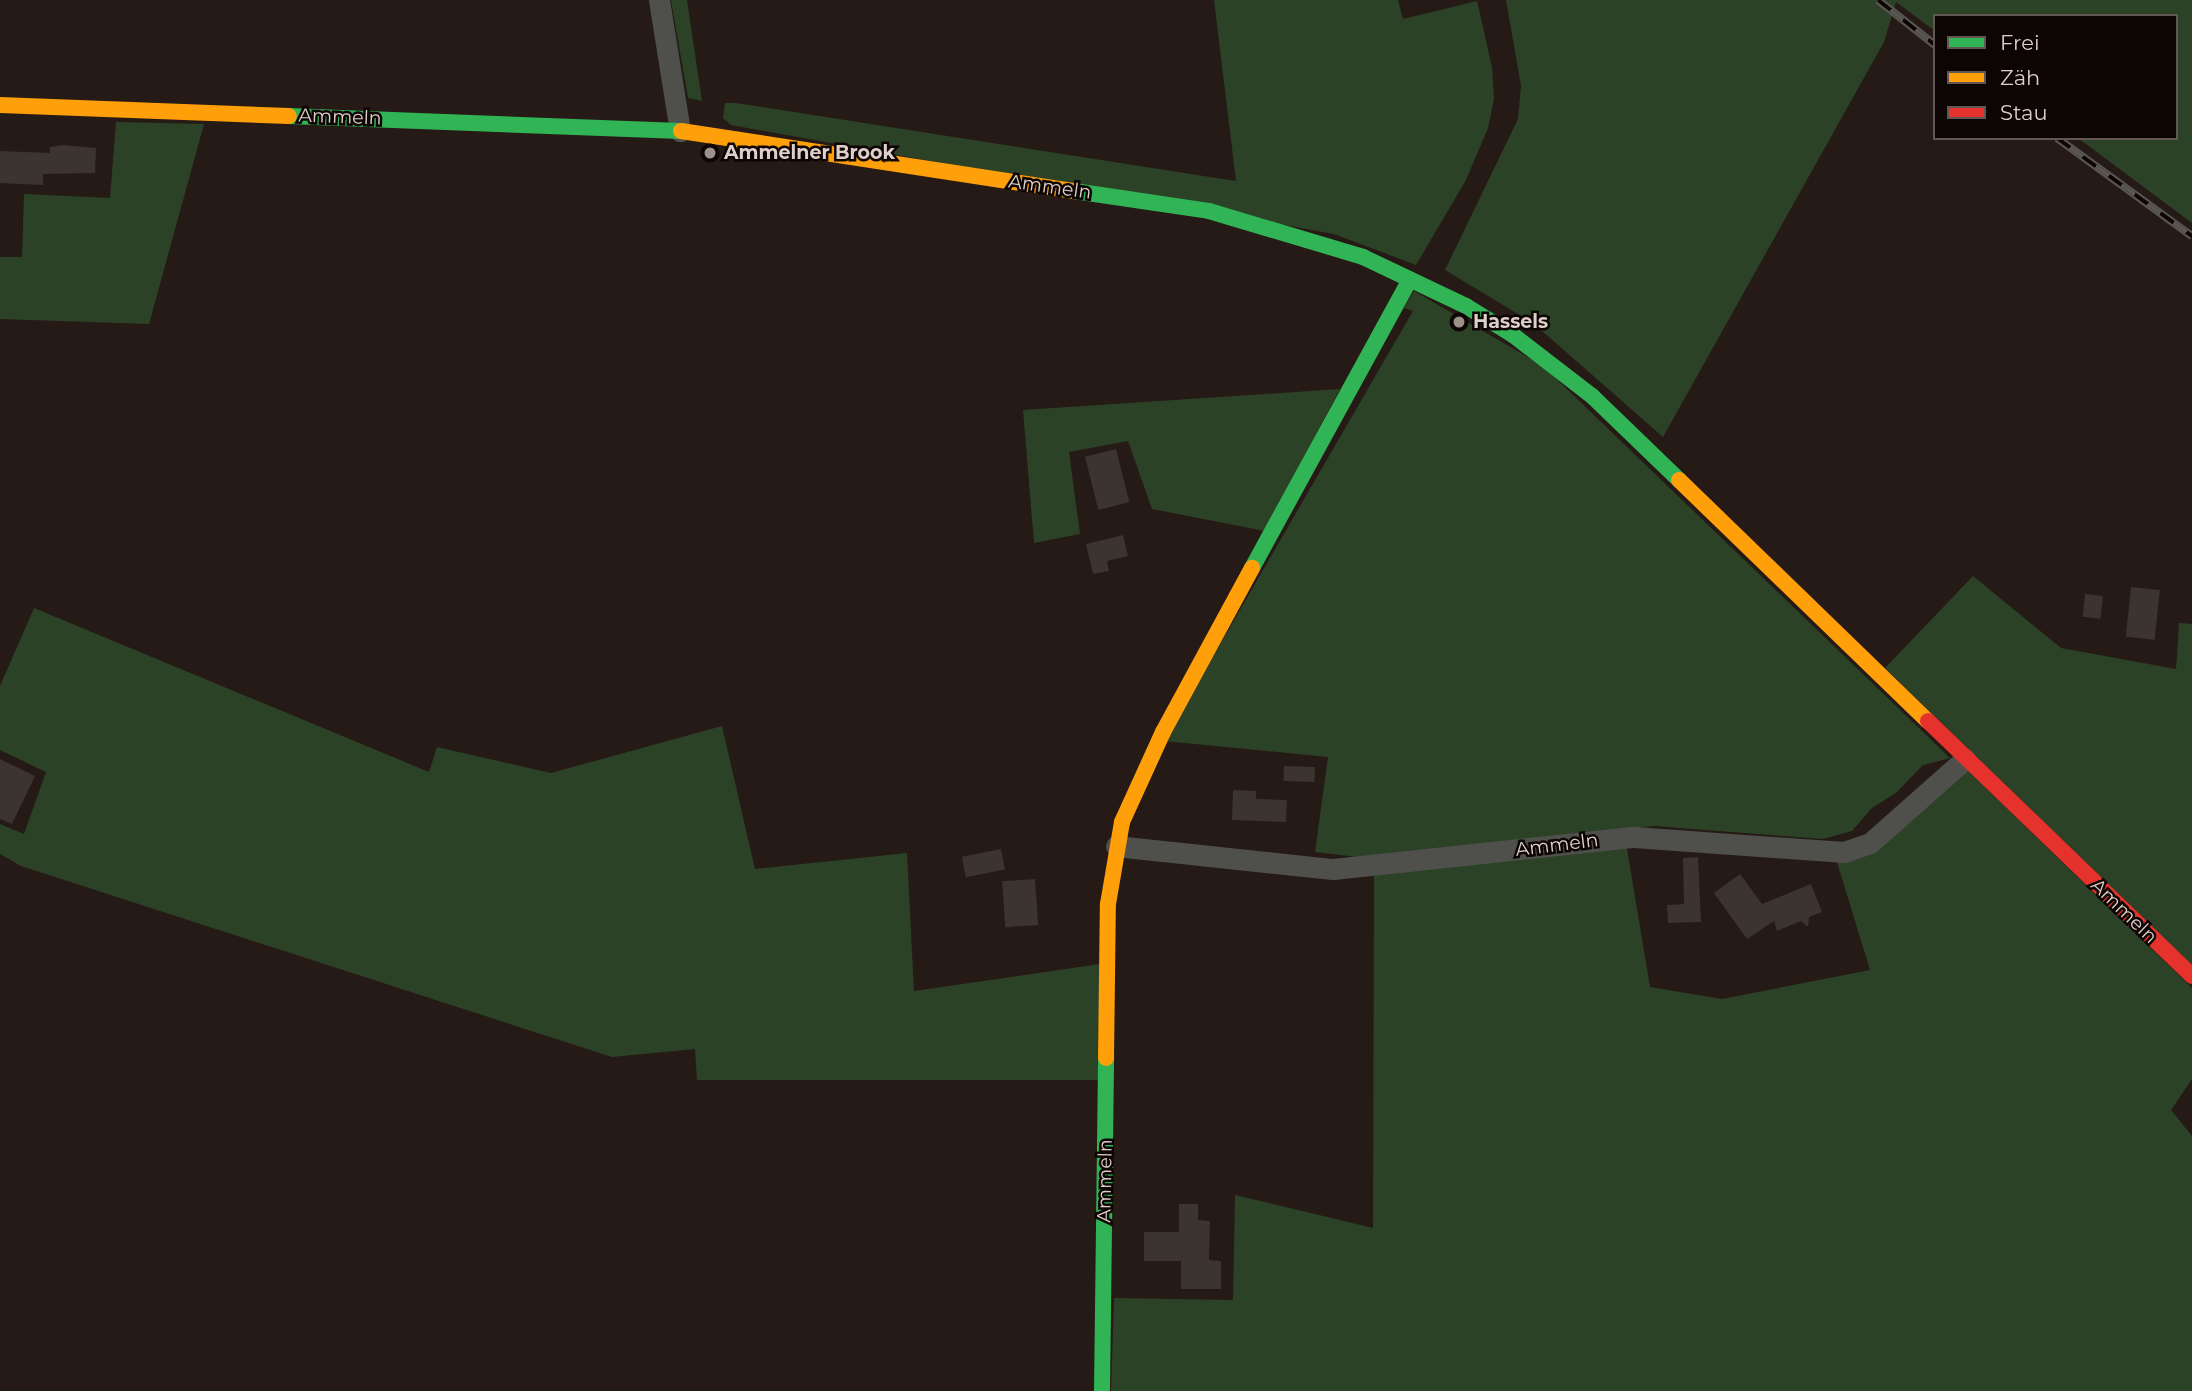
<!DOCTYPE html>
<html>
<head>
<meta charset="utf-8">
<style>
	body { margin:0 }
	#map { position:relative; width:2192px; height:1391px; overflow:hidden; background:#251a15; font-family:Montserrat,sans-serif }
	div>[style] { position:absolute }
	.green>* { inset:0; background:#2c4227 }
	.building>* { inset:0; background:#3c342e; transform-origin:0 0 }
	.street>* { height:21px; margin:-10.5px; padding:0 10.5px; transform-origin:10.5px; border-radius:10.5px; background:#4f504b }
	.fast>* { height:16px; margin:-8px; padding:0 8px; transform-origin:8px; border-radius:8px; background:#30b455 }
	.slow>* { height:16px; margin:-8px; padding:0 8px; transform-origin:8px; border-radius:8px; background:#ff9f0a }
	.jam>* { height:16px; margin:-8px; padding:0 8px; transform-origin:8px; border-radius:8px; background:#e5322d }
	.rail>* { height:8px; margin-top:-4px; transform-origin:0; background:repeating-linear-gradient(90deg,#0d0503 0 16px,#5a5653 0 32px); box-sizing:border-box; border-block:2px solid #5a5653 }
	.dots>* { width:19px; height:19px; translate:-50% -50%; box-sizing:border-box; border:4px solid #0d0503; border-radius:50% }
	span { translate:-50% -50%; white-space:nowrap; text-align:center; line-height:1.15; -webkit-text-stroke:5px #0d0503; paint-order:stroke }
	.street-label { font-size:19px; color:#decfca }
	.poi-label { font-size:19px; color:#decfca; font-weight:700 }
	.left { translate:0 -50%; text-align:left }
	.legend { position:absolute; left:1933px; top:14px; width:245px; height:126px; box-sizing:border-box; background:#0d0503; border:2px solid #615653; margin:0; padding:9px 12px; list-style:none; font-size:21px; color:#decfca }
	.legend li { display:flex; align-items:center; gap:14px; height:35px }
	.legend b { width:35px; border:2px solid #615653 }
</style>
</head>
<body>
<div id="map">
	<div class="green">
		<i style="clip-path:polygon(671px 0,687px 0,702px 101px,688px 98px)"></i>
		<i style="clip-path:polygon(1214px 0,1398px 0,1403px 19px,1477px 1px,1492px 67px,1494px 99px,1488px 128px,1466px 180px,1416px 265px,1334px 234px,731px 125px,723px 118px,725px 103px,736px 103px,1236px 181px)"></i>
		<i style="clip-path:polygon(1506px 0,2192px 0,2192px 223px,2078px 138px,2176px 138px,2176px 16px,1935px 16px,1935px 31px,1896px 2px,1884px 42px,1663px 437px,1533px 323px,1445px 270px,1518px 119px,1521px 86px)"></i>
		<i style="clip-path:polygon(116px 122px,204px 124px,149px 324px,0 319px,0 257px,22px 257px,24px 194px,110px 198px)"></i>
		<i style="clip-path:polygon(1414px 291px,1543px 366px,1950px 758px,1923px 765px,1897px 792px,1872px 808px,1852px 831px,1823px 839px,1654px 826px,1366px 858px,1315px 852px,1328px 757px,1164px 741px,1413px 311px,1404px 308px)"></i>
		<i style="clip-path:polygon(1340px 389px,1265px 531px,1152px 509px,1128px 441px,1069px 452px,1080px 534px,1034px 543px,1023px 410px)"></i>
		<i style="clip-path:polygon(1973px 576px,2061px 648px,2176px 669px,2179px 623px,2192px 624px,2192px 965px,1885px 668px)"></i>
		<i style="clip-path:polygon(34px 608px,429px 772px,437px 747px,551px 773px,722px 726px,755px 869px,907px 853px,914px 991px,1100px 964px,1098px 1080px,697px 1080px,695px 1049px,612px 1057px,21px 866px,0 854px,0 824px,24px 834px,46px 772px,0 750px,0 686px)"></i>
		<i style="clip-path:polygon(1966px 769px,2192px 988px,2192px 1079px,2171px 1110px,2192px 1136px,2192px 1391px,1111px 1391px,1114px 1298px,1233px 1300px,1235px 1195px,1373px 1228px,1374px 873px,1626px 843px,1650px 987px,1722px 999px,1870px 970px,1836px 859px)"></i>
	</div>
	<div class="building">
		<i style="clip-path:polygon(63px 145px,96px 148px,95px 173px,43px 174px,43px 185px,0 183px,0 151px,50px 153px,50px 147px)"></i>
		<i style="left:1116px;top:449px;width:55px;height:32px;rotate:76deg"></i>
		<i style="clip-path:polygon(1123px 535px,1128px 556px,1107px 561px,1109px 571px,1093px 574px,1086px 544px)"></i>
		<i style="left:2131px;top:587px;width:29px;height:50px;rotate:6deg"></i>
		<i style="left:2085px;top:594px;width:18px;height:23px;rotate:6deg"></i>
		<i style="clip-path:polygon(0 759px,35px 776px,12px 824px,0 819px)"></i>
		<i style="left:1284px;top:766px;width:31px;height:15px;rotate:2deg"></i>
		<i style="clip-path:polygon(1233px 790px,1256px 791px,1256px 799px,1287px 800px,1286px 822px,1232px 820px)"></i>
		<i style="left:1001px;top:849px;width:21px;height:40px;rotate:79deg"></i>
		<i style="clip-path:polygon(1698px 857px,1701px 922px,1668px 923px,1667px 905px,1684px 904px,1683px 858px)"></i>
		<i style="clip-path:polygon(1740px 874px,1762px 904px,1811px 884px,1822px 912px,1809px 917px,1808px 927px,1801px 921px,1777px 931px,1774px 921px,1747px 939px,1714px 893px)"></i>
		<i style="left:1035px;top:879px;width:46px;height:33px;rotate:86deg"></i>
		<i style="clip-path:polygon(1179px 1204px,1198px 1204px,1198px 1220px,1210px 1221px,1209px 1260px,1221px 1261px,1221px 1289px,1181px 1289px,1181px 1261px,1144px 1261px,1144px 1232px,1179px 1232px)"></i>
	</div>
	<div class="street">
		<i style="left:659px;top:0;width:133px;rotate:80.9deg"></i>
		<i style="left:1116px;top:846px;width:218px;rotate:6.1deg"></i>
		<i style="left:1333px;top:869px;width:303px;rotate:-6.1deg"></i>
		<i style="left:1634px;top:837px;width:211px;rotate:4.1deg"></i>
		<i style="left:1844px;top:852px;width:28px;rotate:-19deg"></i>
		<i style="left:1870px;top:843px;width:127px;rotate:-41.5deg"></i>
	</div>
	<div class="fast">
		<i style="left:289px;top:116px;width:392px;rotate:2.2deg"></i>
		<i style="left:1074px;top:191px;width:136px;rotate:8.4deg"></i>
		<i style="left:1209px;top:211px;width:161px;rotate:16.6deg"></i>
		<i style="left:1363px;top:257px;width:114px;rotate:25.4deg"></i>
		<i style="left:1466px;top:306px;width:55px;rotate:31.7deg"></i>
		<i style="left:1513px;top:335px;width:100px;rotate:37.7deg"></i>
		<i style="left:1592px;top:396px;width:121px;rotate:44deg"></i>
		<i style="left:1252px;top:568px;width:329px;rotate:-61.3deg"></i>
		<i style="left:1102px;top:1391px;width:333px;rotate:-89.3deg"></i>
	</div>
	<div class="slow">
		<i style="left:0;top:105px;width:289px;rotate:2.2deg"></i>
		<i style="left:681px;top:131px;width:398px;rotate:8.7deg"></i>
		<i style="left:1679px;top:480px;width:347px;rotate:44.1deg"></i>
		<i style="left:1106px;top:1058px;width:154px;rotate:-89.3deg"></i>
		<i style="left:1108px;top:904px;width:83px;rotate:-80.3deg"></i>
		<i style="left:1122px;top:822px;width:99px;rotate:-65.5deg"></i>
		<i style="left:1163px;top:732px;width:187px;rotate:-61.5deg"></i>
	</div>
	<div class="jam">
		<i style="left:1928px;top:721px;width:367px;rotate:44deg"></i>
	</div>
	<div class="rail">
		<i style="left:1878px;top:0;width:73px;rotate:38.3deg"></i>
		<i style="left:2057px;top:138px;width:167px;rotate:36deg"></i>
	</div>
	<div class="dots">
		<i style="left:710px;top:153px;background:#9d908b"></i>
		<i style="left:1459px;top:322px;background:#9d908b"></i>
	</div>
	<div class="street-label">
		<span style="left:340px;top:117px;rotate:2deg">Ammeln</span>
		<span style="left:1050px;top:187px;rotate:8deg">Ammeln</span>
		<span style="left:1557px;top:845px;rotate:-7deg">Ammeln</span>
		<span style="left:2124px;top:911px;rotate:44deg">Ammeln</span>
		<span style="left:1105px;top:1181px;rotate:-89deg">Ammeln</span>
	</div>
	<div class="poi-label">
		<span class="left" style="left:724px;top:153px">Ammelner Brook</span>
		<span class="left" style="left:1473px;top:322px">Hassels</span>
	</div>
	<ul class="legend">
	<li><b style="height:9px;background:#30b455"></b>Frei</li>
	<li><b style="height:9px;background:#ff9f0a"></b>Zäh</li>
	<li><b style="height:9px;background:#e5322d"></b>Stau</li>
	</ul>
</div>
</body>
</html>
